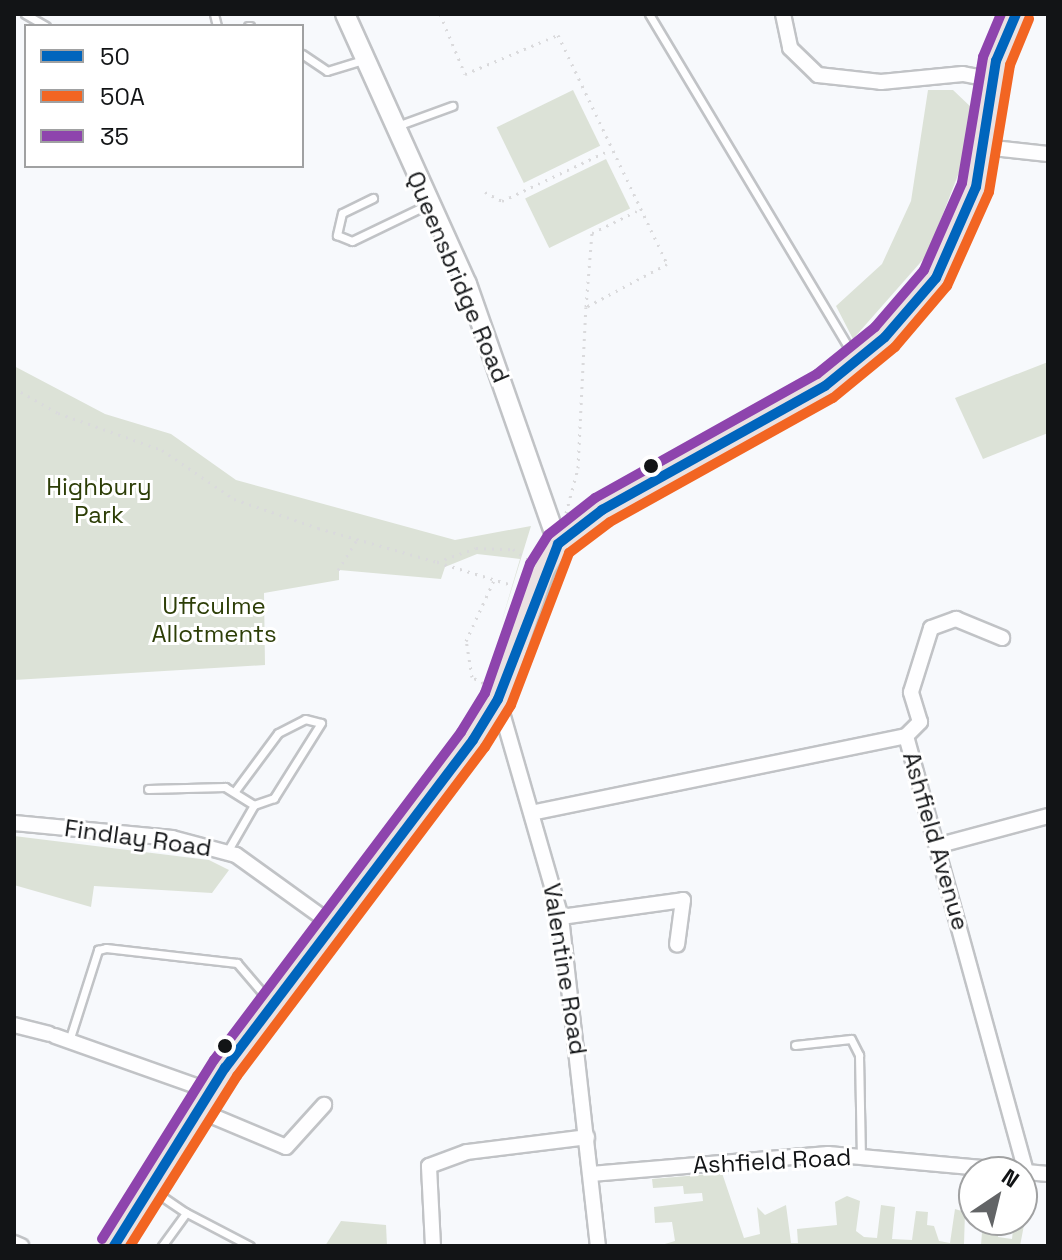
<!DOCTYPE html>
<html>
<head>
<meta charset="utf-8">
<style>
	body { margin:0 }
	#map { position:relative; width:1062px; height:1260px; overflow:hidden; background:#f7f9fc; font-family:"Space Grotesk",sans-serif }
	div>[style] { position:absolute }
	.green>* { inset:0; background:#dce2d7; transform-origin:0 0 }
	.path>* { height:3px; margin-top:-1.5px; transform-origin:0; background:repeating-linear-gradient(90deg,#dadadc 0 2px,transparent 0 8px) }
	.roads { filter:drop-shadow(2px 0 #c1c3c6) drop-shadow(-2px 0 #c1c3c6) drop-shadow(0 2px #c1c3c6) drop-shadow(0 -2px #c1c3c6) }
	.service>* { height:7px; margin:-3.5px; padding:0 3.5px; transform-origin:3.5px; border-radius:3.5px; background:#fefeff }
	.minor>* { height:14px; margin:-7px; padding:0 7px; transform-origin:7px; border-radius:7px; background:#fefeff }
	.tertiary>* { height:18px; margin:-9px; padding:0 9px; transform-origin:9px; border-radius:9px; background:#fefeff }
	.trunk>* { height:22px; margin:-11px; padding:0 11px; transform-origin:11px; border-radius:11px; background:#eae1e2 }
	.bus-1>* { height:10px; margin:-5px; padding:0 5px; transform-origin:5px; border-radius:5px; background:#0065bd }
	.bus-2>* { height:10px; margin:-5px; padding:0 5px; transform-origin:5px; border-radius:5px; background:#f26522 }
	.bus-3>* { height:10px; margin:-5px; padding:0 5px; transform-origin:5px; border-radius:5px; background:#8e44ad }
	.dots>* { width:22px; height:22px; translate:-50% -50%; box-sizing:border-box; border:4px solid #fff; border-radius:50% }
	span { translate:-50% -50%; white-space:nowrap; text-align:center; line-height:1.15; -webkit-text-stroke:6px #fff; paint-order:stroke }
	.street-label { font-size:24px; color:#121416 }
	.park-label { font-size:24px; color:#2d3e07 }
	.frame { position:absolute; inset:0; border:16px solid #121416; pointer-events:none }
	.legend { position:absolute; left:24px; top:24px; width:280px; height:144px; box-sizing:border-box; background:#fff; border:2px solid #a0a1a2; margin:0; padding:10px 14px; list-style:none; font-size:24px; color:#121416 }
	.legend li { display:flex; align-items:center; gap:16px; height:40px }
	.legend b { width:40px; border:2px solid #a0a1a2 }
	.north { position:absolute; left:958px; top:1156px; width:80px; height:80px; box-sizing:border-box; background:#fff; border:2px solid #a0a1a2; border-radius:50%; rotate:35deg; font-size:22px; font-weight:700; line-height:32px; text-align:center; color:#121416 }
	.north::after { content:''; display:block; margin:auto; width:28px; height:36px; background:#626466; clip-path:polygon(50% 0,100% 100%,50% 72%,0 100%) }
</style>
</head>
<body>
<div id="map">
	<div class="green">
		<i style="left:573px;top:90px;width:62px;height:85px;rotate:64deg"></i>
		<i style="clip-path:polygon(928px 90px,953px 90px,973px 109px,965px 157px,927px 255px,853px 339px,836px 306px,882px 264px,911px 201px)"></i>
		<i style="left:606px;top:159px;width:55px;height:90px;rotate:64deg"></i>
		<i style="clip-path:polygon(1048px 362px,1048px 433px,983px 459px,955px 398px)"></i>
		<i style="clip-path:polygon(14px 366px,105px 414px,171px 434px,236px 480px,455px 540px,531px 526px,500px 627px,520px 559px,477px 554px,445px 567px,441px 579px,339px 570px,339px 580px,264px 593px,265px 665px,14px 680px)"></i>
		<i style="clip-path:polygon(14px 836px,209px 860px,229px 870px,212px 893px,94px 886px,91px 907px,14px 885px)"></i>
		<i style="clip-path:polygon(722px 1173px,744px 1238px,760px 1234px,757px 1207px,765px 1215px,786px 1205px,791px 1243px,798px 1243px,797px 1229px,837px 1225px,835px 1202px,847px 1196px,860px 1201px,856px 1231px,864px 1237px,877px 1238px,881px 1205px,895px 1207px,892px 1239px,912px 1240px,916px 1211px,928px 1212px,927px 1225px,934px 1226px,939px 1241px,950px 1243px,955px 1209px,965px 1212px,964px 1244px,981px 1245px,983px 1220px,999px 1220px,998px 1237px,1012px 1239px,1014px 1220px,1024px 1225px,1020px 1246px,658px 1246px,675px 1241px,672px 1222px,655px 1223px,654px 1207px,703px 1201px,702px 1193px,684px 1194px,683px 1186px,653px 1188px,652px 1179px)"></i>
		<i style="clip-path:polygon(341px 1221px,386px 1225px,387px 1246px,325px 1246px)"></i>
	</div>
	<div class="path">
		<i style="left:440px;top:14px;width:65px;rotate:67.4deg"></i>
		<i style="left:465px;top:74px;width:101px;rotate:-22.8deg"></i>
		<i style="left:558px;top:35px;width:254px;rotate:64.5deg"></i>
		<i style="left:667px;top:264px;width:92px;rotate:152deg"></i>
		<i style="left:586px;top:307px;width:74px;rotate:-85.4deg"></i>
		<i style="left:592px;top:233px;width:50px;rotate:-26.1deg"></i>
		<i style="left:485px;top:192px;width:19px;rotate:28deg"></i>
		<i style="left:502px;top:201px;width:119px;rotate:-25.3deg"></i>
		<i style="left:14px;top:388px;width:51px;rotate:29.6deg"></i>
		<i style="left:58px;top:413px;width:110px;rotate:19.6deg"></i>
		<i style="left:162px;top:450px;width:87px;rotate:34.2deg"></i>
		<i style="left:234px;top:499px;width:89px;rotate:19deg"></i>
		<i style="left:318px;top:528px;width:124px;rotate:15.9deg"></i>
		<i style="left:437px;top:562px;width:41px;rotate:-19.7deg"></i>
		<i style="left:476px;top:548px;width:37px;rotate:2deg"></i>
		<i style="left:513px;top:549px;width:17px;rotate:36deg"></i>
		<i style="left:566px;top:513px;width:47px;rotate:-75.1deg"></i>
		<i style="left:578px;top:468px;width:161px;rotate:-87.2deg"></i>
		<i style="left:437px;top:562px;width:78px;rotate:17deg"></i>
		<i style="left:338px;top:570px;width:36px;rotate:-58deg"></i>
		<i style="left:483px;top:683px;width:13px;rotate:-151deg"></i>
		<i style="left:472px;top:677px;width:36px;rotate:-99deg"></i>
		<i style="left:466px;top:641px;width:67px;rotate:-65.3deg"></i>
	</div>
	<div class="roads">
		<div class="service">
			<i style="left:25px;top:14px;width:24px;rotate:30deg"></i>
			<i style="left:214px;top:14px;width:12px;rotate:76deg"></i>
			<i style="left:649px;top:14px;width:399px;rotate:59.1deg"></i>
			<i style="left:248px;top:26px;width:2px"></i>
			<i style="left:302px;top:54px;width:30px;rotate:34deg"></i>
			<i style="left:327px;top:71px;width:38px;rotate:-17deg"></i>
			<i style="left:397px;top:126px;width:59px;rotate:-20deg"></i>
			<i style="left:373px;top:198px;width:34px;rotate:154deg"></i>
			<i style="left:342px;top:213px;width:23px;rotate:103deg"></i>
			<i style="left:337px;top:235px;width:16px;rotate:22deg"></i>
			<i style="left:352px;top:241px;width:85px;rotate:-25.7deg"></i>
			<i style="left:148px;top:789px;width:77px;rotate:-1.5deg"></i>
			<i style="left:225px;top:787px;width:34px;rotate:32deg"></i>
			<i style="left:254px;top:805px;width:54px;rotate:119.9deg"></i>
			<i style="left:235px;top:791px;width:72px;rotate:-53.4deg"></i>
			<i style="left:278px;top:733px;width:30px;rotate:-27deg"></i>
			<i style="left:305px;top:719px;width:16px;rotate:14deg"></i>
			<i style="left:321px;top:723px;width:89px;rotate:122.1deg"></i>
			<i style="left:274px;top:798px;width:21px;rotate:161deg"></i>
			<i style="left:69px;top:1041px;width:96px;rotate:-72.3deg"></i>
			<i style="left:98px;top:950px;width:8px;rotate:-14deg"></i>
			<i style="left:106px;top:948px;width:132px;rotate:6.5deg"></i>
			<i style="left:237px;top:963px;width:52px;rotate:49.6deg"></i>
			<i style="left:795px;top:1045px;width:56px;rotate:-6.1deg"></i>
			<i style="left:851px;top:1039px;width:18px;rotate:63deg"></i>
			<i style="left:859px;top:1055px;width:100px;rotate:88.9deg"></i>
			<i style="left:151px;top:1189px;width:42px;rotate:34.4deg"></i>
			<i style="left:186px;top:1213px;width:41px;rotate:126deg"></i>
			<i style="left:185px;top:1212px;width:73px;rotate:27.6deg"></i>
		</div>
		<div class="minor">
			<i style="left:783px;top:14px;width:35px;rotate:78deg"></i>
			<i style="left:790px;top:48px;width:39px;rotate:44deg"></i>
			<i style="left:818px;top:75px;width:63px;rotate:6.3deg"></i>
			<i style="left:881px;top:82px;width:82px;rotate:-5.6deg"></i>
			<i style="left:963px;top:74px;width:31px;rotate:11deg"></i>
			<i style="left:984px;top:147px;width:64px;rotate:6.2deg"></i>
			<i style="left:498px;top:699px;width:227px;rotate:73.9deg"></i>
			<i style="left:561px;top:917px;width:331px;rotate:83.6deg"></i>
			<i style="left:906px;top:736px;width:20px;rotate:-45deg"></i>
			<i style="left:920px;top:722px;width:31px;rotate:-107deg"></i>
			<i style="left:911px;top:692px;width:67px;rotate:-72.6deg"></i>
			<i style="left:931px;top:628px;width:27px;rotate:-20deg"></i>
			<i style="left:956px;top:619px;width:50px;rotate:22.4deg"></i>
			<i style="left:536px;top:812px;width:378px;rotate:-11.6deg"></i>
			<i style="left:906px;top:736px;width:452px;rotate:74.6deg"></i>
			<i style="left:14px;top:823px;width:159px;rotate:5.4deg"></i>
			<i style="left:172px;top:838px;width:66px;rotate:14.9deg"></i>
			<i style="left:236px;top:855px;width:120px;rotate:35.8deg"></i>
			<i style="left:940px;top:845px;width:112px;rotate:-15deg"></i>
			<i style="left:561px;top:917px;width:123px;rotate:-7.9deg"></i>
			<i style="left:683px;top:900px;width:45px;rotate:97.6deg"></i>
			<i style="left:14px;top:1025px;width:36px;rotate:14deg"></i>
			<i style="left:55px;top:1036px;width:164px;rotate:19.5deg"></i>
			<i style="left:198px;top:1110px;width:95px;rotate:22.8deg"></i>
			<i style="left:286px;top:1147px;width:57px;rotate:-47.9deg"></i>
			<i style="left:591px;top:1174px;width:238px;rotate:-4.8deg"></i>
			<i style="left:828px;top:1154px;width:221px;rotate:5.2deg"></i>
			<i style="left:14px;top:1243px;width:8px;rotate:23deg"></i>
			<i style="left:433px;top:1246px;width:80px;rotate:-92.9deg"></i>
			<i style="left:429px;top:1166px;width:40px;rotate:-20.2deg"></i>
			<i style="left:467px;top:1152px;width:121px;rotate:-7.1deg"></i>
		</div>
		<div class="tertiary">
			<i style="left:345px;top:14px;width:296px;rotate:65.7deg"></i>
			<i style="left:467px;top:284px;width:275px;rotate:70.7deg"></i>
		</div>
		<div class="trunk">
			<i style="left:114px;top:1246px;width:210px;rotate:-58.1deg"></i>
			<i style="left:225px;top:1068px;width:411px;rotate:-52.9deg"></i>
			<i style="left:473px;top:740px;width:48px;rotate:-58.6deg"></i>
			<i style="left:498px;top:699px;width:138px;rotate:-70.9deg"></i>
			<i style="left:543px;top:569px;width:29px;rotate:-59deg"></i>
			<i style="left:558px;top:544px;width:56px;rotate:-37.7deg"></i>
			<i style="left:602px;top:510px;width:255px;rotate:-29.1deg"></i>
			<i style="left:825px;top:386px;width:77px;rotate:-39.2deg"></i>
			<i style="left:885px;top:337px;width:78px;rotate:-49.2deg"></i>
			<i style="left:936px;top:278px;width:99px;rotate:-66.3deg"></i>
			<i style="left:976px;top:187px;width:128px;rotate:-81deg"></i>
			<i style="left:996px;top:61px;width:51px;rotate:-66.9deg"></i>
		</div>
	</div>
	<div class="bus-1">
		<i style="left:114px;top:1246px;width:210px;rotate:-58.1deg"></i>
		<i style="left:225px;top:1068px;width:411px;rotate:-52.9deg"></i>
		<i style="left:473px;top:740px;width:48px;rotate:-58.6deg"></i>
		<i style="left:498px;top:699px;width:166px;rotate:-68.8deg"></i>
		<i style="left:558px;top:544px;width:56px;rotate:-37.7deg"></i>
		<i style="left:602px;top:510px;width:255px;rotate:-29.1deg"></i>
		<i style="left:825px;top:386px;width:77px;rotate:-39.2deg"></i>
		<i style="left:885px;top:337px;width:78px;rotate:-49.2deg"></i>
		<i style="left:936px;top:278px;width:99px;rotate:-66.3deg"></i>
		<i style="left:976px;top:187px;width:128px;rotate:-81deg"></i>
		<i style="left:996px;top:61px;width:51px;rotate:-66.9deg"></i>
	</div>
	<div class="bus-2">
		<i style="left:130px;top:1246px;width:201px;rotate:-57.8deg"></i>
		<i style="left:237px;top:1076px;width:412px;rotate:-53deg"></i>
		<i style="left:485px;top:747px;width:49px;rotate:-58.2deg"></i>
		<i style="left:511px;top:705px;width:163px;rotate:-69.1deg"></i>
		<i style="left:569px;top:553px;width:51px;rotate:-37.1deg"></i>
		<i style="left:610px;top:522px;width:255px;rotate:-29.1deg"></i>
		<i style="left:833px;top:398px;width:80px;rotate:-39.4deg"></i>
		<i style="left:895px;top:347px;width:80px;rotate:-49.6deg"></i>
		<i style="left:947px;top:286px;width:103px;rotate:-65.9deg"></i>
		<i style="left:989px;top:192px;width:129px;rotate:-80.6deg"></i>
		<i style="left:1010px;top:65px;width:50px;rotate:-67.6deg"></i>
	</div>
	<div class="bus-3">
		<i style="left:102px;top:1239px;width:211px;rotate:-58deg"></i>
		<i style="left:214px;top:1060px;width:411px;rotate:-53deg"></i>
		<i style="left:461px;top:732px;width:46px;rotate:-58.4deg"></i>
		<i style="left:485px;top:693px;width:137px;rotate:-70.8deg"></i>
		<i style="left:530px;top:564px;width:34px;rotate:-58deg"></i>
		<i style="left:548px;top:535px;width:60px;rotate:-38.2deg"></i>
		<i style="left:595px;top:498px;width:254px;rotate:-29.2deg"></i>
		<i style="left:817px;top:374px;width:75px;rotate:-39deg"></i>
		<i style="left:875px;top:327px;width:75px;rotate:-49.3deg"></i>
		<i style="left:924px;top:270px;width:95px;rotate:-66.4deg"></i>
		<i style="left:962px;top:183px;width:128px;rotate:-80.5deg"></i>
		<i style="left:983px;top:57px;width:47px;rotate:-67.3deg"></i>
	</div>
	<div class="dots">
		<i style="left:651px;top:466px;background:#121416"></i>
		<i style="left:225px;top:1046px;background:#121416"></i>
	</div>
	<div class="street-label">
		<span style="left:458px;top:277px;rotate:67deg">Queensbridge Road</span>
		<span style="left:138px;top:838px;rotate:8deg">Findlay Road</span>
		<span style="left:936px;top:841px;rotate:74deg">Ashfield Avenue</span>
		<span style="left:565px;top:969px;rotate:81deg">Valentine Road</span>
		<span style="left:772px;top:1161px;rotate:-3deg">Ashfield Road</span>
	</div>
	<div class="park-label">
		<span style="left:99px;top:501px">Highbury<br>Park</span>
		<span style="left:214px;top:620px">Uffculme<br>Allotments</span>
	</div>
	<div class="frame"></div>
	<ul class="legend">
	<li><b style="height:10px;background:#0065bd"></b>50</li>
	<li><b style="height:10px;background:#f26522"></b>50A</li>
	<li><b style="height:10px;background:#8e44ad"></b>35</li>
	</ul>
	<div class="north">N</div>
</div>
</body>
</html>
